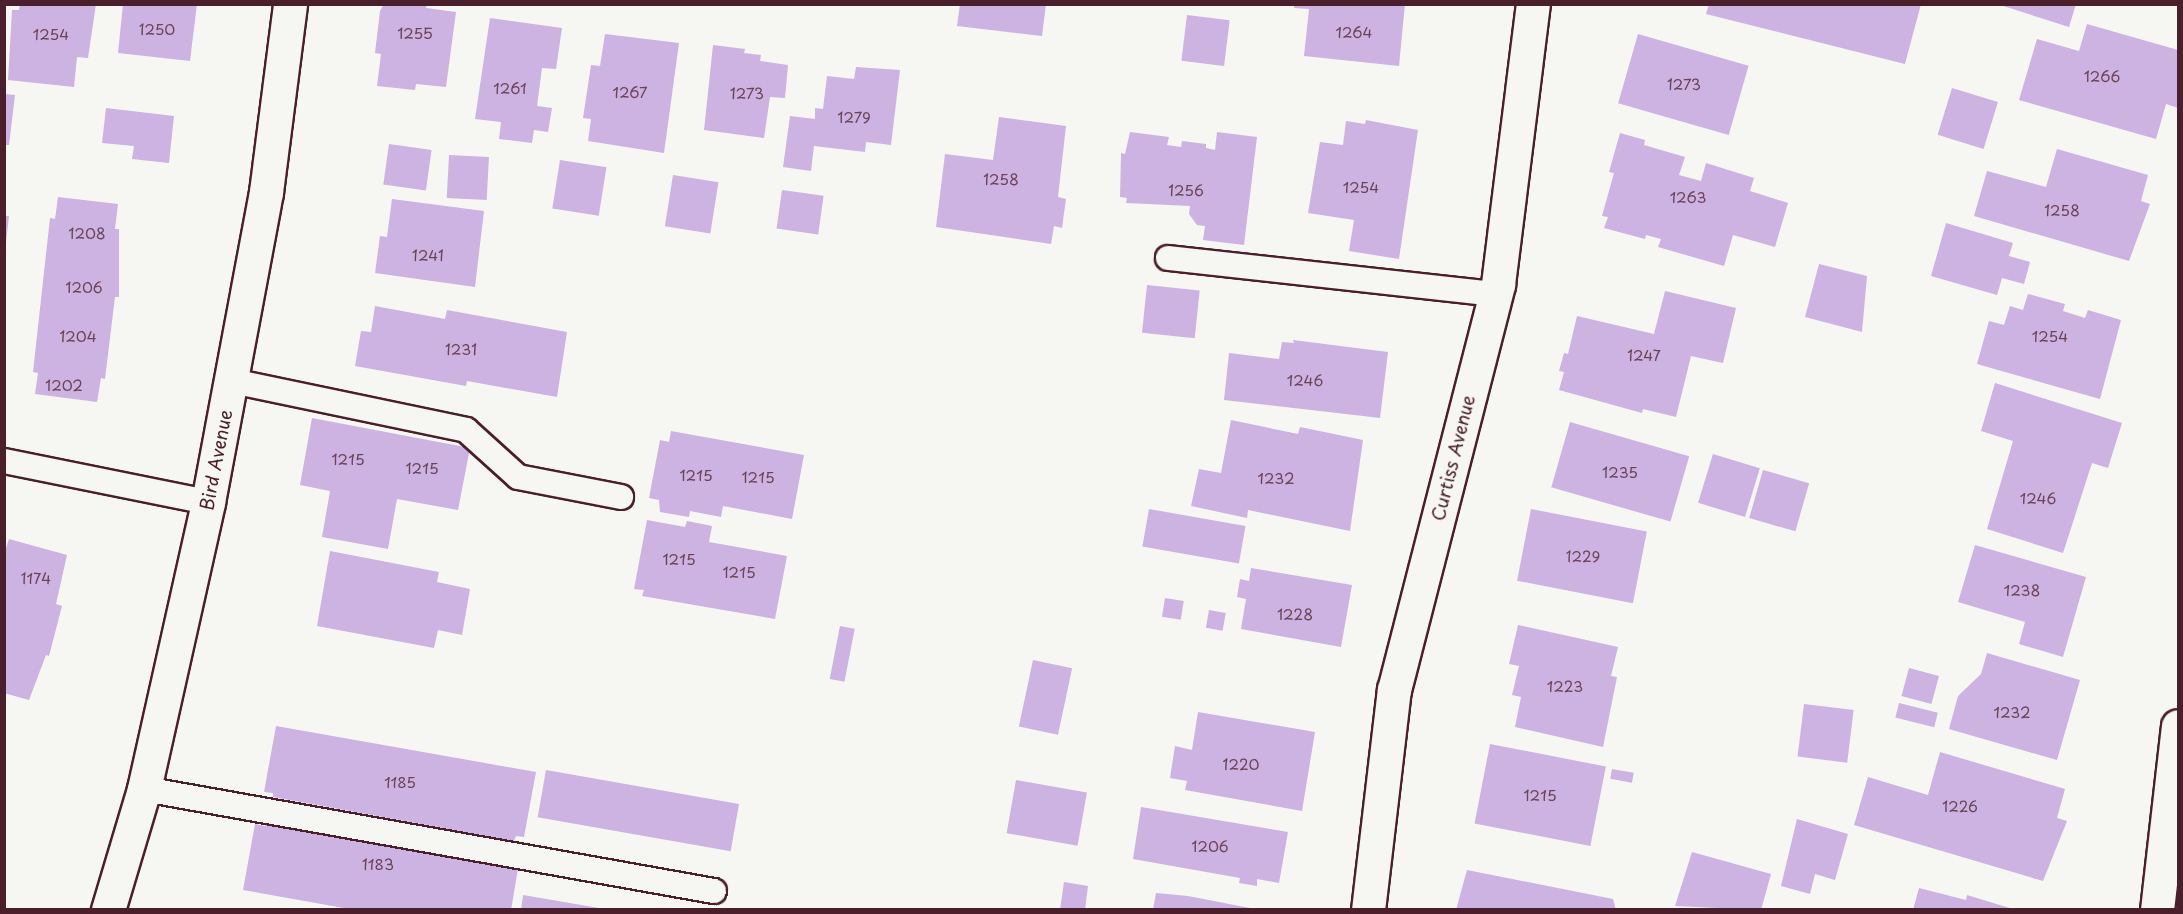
<!DOCTYPE html>
<html>
<head>
<meta charset="utf-8">
<style>
	body { margin:0 }
	#map { position:relative; width:2183px; height:914px; overflow:hidden; background:#f6f6f2; font-family:"Playpen Sans",sans-serif }
	div>[style] { position:absolute }
	.building>* { inset:0; background:#cdb3e1; transform-origin:0 0 }
	.roads { filter:drop-shadow(2px 0 #4a1f2b) drop-shadow(-2px 0 #4a1f2b) drop-shadow(0 2px #4a1f2b) drop-shadow(0 -2px #4a1f2b) }
	.lane>* { height:24px; margin:-12px; padding:0 12px; transform-origin:12px; border-radius:12px; background:#f6f6f2 }
	.street>* { height:33px; margin:-16.5px; padding:0 16.5px; transform-origin:16.5px; border-radius:16.5px; background:#f6f6f2 }
	.secondary>* { height:33px; margin:-16.5px; padding:0 16.5px; transform-origin:16.5px; border-radius:16.5px; background:#f6f6f2 }
	span { translate:-50% -50%; white-space:nowrap; text-align:center; line-height:1.15; -webkit-text-stroke:5px #f6f6f2; paint-order:stroke }
	.number-label { font-size:15px; color:#6b4458 }
	.number-label span { -webkit-text-stroke-width:0 }
	.street-label { font-size:18px; color:#4a1f2b }
	.frame { position:absolute; inset:0; border:6px solid #4a1f2b; pointer-events:none }
</style>
</head>
<body>
<div id="map">
	<div class="building">
		<i style="clip-path:polygon(20px 4px,96px 4px,88px 58px,77px 57px,74px 87px,8px 80px,12px 10px,19px 10px)"></i>
		<i style="clip-path:polygon(123px 4px,197px 4px,190px 61px,118px 53px)"></i>
		<i style="clip-path:polygon(384px 4px,427px 4px,426px 8px,456px 12px,446px 87px,416px 84px,415px 90px,377px 86px,381px 54px,375px 53px,380px 11px)"></i>
		<i style="clip-path:polygon(960px 4px,1046px 4px,1042px 36px,957px 26px)"></i>
		<i style="clip-path:polygon(1294px 4px,1405px 4px,1399px 66px,1304px 56px,1309px 9px,1294px 8px)"></i>
		<i style="clip-path:polygon(1709px 4px,1921px 4px,1905px 64px,1706px 14px)"></i>
		<i style="clip-path:polygon(1997px 4px,2076px 4px,2069px 27px)"></i>
		<i style="left:1187px;top:15px;width:43px;height:46px;rotate:7deg"></i>
		<i style="clip-path:polygon(490px 18px,562px 28px,556px 69px,542px 68px,537px 106px,552px 108px,548px 132px,534px 130px,532px 143px,499px 139px,501px 122px,475px 119px)"></i>
		<i style="clip-path:polygon(2087px 24px,2178px 50px,2178px 108px,2166px 104px,2156px 139px,2019px 100px,2037px 39px,2079px 51px)"></i>
		<i style="clip-path:polygon(605px 34px,679px 43px,664px 153px,588px 141px,591px 119px,583px 118px,591px 65px,600px 66px)"></i>
		<i style="left:1638px;top:34px;width:115px;height:72px;rotate:16deg"></i>
		<i style="clip-path:polygon(713px 45px,745px 49px,744px 53px,761px 55px,760px 61px,788px 65px,785px 98px,770px 97px,764px 138px,704px 130px)"></i>
		<i style="clip-path:polygon(856px 67px,900px 70px,891px 145px,866px 142px,865px 152px,814px 146px,811px 171px,783px 167px,790px 116px,815px 119px,815px 108px,823px 109px,827px 76px,854px 79px)"></i>
		<i style="left:1952px;top:88px;width:48px;height:49px;rotate:17deg"></i>
		<i style="clip-path:polygon(4px 94px,15px 95px,9px 145px,4px 145px)"></i>
		<i style="clip-path:polygon(106px 108px,174px 116px,169px 163px,132px 159px,134px 146px,102px 143px)"></i>
		<i style="clip-path:polygon(999px 117px,1066px 126px,1058px 197px,1066px 199px,1062px 228px,1054px 226px,1051px 244px,936px 227px,945px 154px,993px 160px)"></i>
		<i style="clip-path:polygon(1366px 120px,1418px 130px,1399px 259px,1349px 251px,1354px 220px,1308px 213px,1320px 142px,1343px 145px,1346px 121px,1365px 124px)"></i>
		<i style="clip-path:polygon(1130px 132px,1169px 137px,1167px 145px,1181px 147px,1182px 141px,1206px 144px,1206px 148px,1215px 150px,1217px 132px,1257px 137px,1244px 245px,1203px 240px,1205px 226px,1197px 225px,1189px 214px,1190px 206px,1126px 203px,1127px 198px,1120px 197px,1121px 153px,1125px 154px)"></i>
		<i style="clip-path:polygon(1620px 133px,1645px 140px,1644px 145px,1685px 157px,1679px 175px,1701px 181px,1706px 163px,1754px 178px,1750px 191px,1788px 203px,1775px 247px,1733px 235px,1724px 266px,1658px 247px,1661px 239px,1646px 235px,1645px 239px,1604px 228px,1608px 217px,1602px 216px,1614px 173px,1609px 172px)"></i>
		<i style="left:389px;top:144px;width:43px;height:41px;rotate:8deg"></i>
		<i style="clip-path:polygon(2057px 149px,2148px 175px,2141px 201px,2150px 204px,2129px 261px,1974px 216px,1987px 171px,2046px 187px)"></i>
		<i style="left:449px;top:155px;width:40px;height:43px;rotate:3deg"></i>
		<i style="left:560px;top:160px;width:47px;height:49px;rotate:9deg"></i>
		<i style="left:673px;top:175px;width:46px;height:52px;rotate:9deg"></i>
		<i style="left:782px;top:190px;width:42px;height:39px;rotate:8deg"></i>
		<i style="clip-path:polygon(58px 197px,118px 204px,115px 229px,119px 229px,119px 297px,115px 297px,105px 379px,101px 378px,97px 402px,35px 394px,38px 373px,33px 372px,50px 218px,55px 219px)"></i>
		<i style="clip-path:polygon(392px 199px,484px 211px,475px 287px,375px 273px,380px 236px,387px 237px)"></i>
		<i style="clip-path:polygon(4px 216px,9px 216px,6px 242px,4px 242px)"></i>
		<i style="clip-path:polygon(1946px 223px,2013px 243px,2009px 256px,2030px 262px,2024px 284px,2002px 278px,1997px 295px,1931px 276px)"></i>
		<i style="clip-path:polygon(1819px 264px,1867px 276px,1862px 332px,1805px 317px)"></i>
		<i style="left:1147px;top:285px;width:53px;height:48px;rotate:6deg"></i>
		<i style="clip-path:polygon(1665px 291px,1736px 308px,1723px 363px,1691px 356px,1676px 417px,1643px 409px,1642px 413px,1559px 390px,1564px 372px,1559px 371px,1564px 353px,1568px 354px,1577px 316px,1654px 334px)"></i>
		<i style="clip-path:polygon(2028px 294px,2065px 304px,2063px 311px,2085px 318px,2088px 310px,2121px 320px,2100px 399px,1977px 364px,1989px 321px,2004px 325px,2010px 306px,2023px 310px)"></i>
		<i style="clip-path:polygon(375px 306px,445px 319px,447px 310px,567px 332px,557px 397px,467px 381px,466px 386px,355px 366px,361px 331px,371px 332px)"></i>
		<i style="clip-path:polygon(1293px 340px,1388px 352px,1380px 418px,1224px 400px,1229px 353px,1279px 359px,1282px 342px,1294px 343px)"></i>
		<i style="clip-path:polygon(1995px 383px,2122px 423px,2108px 468px,2092px 463px,2063px 553px,1987px 529px,2013px 441px,1981px 431px)"></i>
		<i style="clip-path:polygon(312px 418px,470px 448px,458px 510px,397px 499px,388px 549px,322px 537px,330px 491px,300px 485px)"></i>
		<i style="clip-path:polygon(1231px 420px,1298px 434px,1300px 427px,1363px 440px,1350px 531px,1248px 510px,1247px 518px,1191px 506px,1199px 469px,1221px 473px)"></i>
		<i style="left:1570px;top:422px;width:124px;height:68px;rotate:16deg"></i>
		<i style="clip-path:polygon(671px 431px,804px 455px,792px 519px,723px 506px,721px 517px,690px 511px,689px 517px,660px 512px,659px 500px,649px 498px,660px 440px,669px 442px)"></i>
		<i style="left:1713px;top:454px;width:49px;height:51px;rotate:17deg"></i>
		<i style="left:1763px;top:470px;width:48px;height:50px;rotate:16deg"></i>
		<i style="left:1149px;top:509px;width:98px;height:38px;rotate:10deg"></i>
		<i style="left:1531px;top:509px;width:118px;height:73px;rotate:11deg"></i>
		<i style="clip-path:polygon(647px 520px,685px 527px,687px 521px,712px 526px,709px 542px,787px 556px,775px 619px,642px 596px,644px 590px,634px 589px)"></i>
		<i style="clip-path:polygon(9px 539px,67px 555px,56px 604px,62px 606px,49px 656px,46px 655px,29px 700px,4px 693px,4px 554px)"></i>
		<i style="clip-path:polygon(1975px 545px,2086px 577px,2063px 657px,2019px 644px,2025px 622px,1958px 602px)"></i>
		<i style="clip-path:polygon(330px 551px,439px 572px,437px 582px,470px 589px,462px 635px,438px 630px,434px 648px,317px 626px)"></i>
		<i style="clip-path:polygon(1251px 568px,1352px 585px,1341px 647px,1241px 629px,1246px 599px,1237px 597px,1240px 579px,1249px 581px)"></i>
		<i style="left:1165px;top:598px;width:19px;height:19px;rotate:9deg"></i>
		<i style="left:1209px;top:610px;width:17px;height:18px;rotate:10deg"></i>
		<i style="clip-path:polygon(1518px 625px,1618px 647px,1611px 676px,1617px 677px,1603px 747px,1515px 727px,1521px 697px,1512px 695px,1519px 666px,1509px 664px)"></i>
		<i style="left:840px;top:626px;width:15px;height:54px;rotate:11deg"></i>
		<i style="clip-path:polygon(1987px 653px,2080px 680px,2057px 760px,1949px 729px,1958px 696px,1981px 674px)"></i>
		<i style="left:1033px;top:660px;width:40px;height:68px;rotate:12deg"></i>
		<i style="left:1909px;top:668px;width:31px;height:29px;rotate:15deg"></i>
		<i style="left:1899px;top:703px;width:40px;height:15px;rotate:14deg"></i>
		<i style="left:1804px;top:704px;width:50px;height:53px;rotate:7deg"></i>
		<i style="clip-path:polygon(1198px 712px,1315px 732px,1302px 811px,1185px 790px,1187px 781px,1170px 778px,1175px 746px,1192px 750px)"></i>
		<i style="clip-path:polygon(276px 726px,536px 772px,524px 837px,516px 836px,514px 841px,273px 797px,273px 793px,264px 792px)"></i>
		<i style="left:1490px;top:744px;width:118px;height:81px;rotate:11deg"></i>
		<i style="clip-path:polygon(1940px 752px,2065px 789px,2057px 818px,2067px 821px,2043px 881px,1854px 825px,1868px 777px,1928px 795px)"></i>
		<i style="left:1612px;top:769px;width:22px;height:10px;rotate:10deg"></i>
		<i style="left:546px;top:770px;width:196px;height:48px;rotate:10deg"></i>
		<i style="left:1016px;top:780px;width:72px;height:54px;rotate:10deg"></i>
		<i style="clip-path:polygon(1141px 807px,1288px 832px,1279px 883px,1257px 879px,1257px 886px,1239px 883px,1240px 878px,1133px 859px)"></i>
		<i style="clip-path:polygon(266px 819px,509px 861px,508px 867px,518px 869px,511px 910px,355px 910px,243px 890px,255px 824px,265px 826px)"></i>
		<i style="clip-path:polygon(1797px 819px,1848px 834px,1835px 880px,1815px 874px,1810px 894px,1781px 886px)"></i>
		<i style="clip-path:polygon(1692px 852px,1771px 874px,1761px 910px,1675px 906px)"></i>
		<i style="clip-path:polygon(1467px 870px,1613px 899px,1616px 910px,1456px 910px)"></i>
		<i style="clip-path:polygon(1064px 882px,1088px 886px,1085px 910px,1060px 910px)"></i>
		<i style="clip-path:polygon(1919px 888px,1966px 900px,1967px 895px,2016px 910px,1913px 910px)"></i>
		<i style="clip-path:polygon(1156px 893px,1188px 896px,1260px 910px,1153px 910px)"></i>
		<i style="clip-path:polygon(523px 895px,599px 908px,599px 910px,521px 910px)"></i>
	</div>
	<div class="roads">
		<div class="lane">
			<i style="left:1168px;top:258px;width:329px;rotate:6.3deg"></i>
			<i style="left:232px;top:381px;width:239px;rotate:11.8deg"></i>
			<i style="left:466px;top:430px;width:70px;rotate:42.1deg"></i>
			<i style="left:518px;top:477px;width:105px;rotate:11deg"></i>
			<i style="left:4px;top:461px;width:208px;rotate:11.4deg"></i>
			<i style="left:144px;top:789px;width:579px;rotate:10.15deg"></i>
		</div>
		<div class="street">
			<i style="left:1368px;top:910px;width:222px;rotate:-83.3deg"></i>
			<i style="left:1394px;top:690px;width:419px;rotate:-75.6deg"></i>
			<i style="left:1498px;top:284px;width:282px;rotate:-82.9deg"></i>
			<i style="left:2157px;top:910px;width:185px;rotate:-83.5deg"></i>
		</div>
		<div class="secondary">
			<i style="left:108px;top:910px;width:126px;rotate:-73.4deg"></i>
			<i style="left:144px;top:789px;width:294px;rotate:-77.4deg"></i>
			<i style="left:208px;top:502px;width:315px;rotate:-79.4deg"></i>
			<i style="left:266px;top:192px;width:190px;rotate:-82.7deg"></i>
		</div>
	</div>
	<div class="number-label">
		<span style="left:157px;top:29px">1250</span>
		<span style="left:1354px;top:32px">1264</span>
		<span style="left:415px;top:33px">1255</span>
		<span style="left:51px;top:34px">1254</span>
		<span style="left:2102px;top:76px">1266</span>
		<span style="left:1684px;top:84px">1273</span>
		<span style="left:510px;top:88px">1261</span>
		<span style="left:630px;top:92px">1267</span>
		<span style="left:747px;top:93px">1273</span>
		<span style="left:854px;top:117px">1279</span>
		<span style="left:1001px;top:179px">1258</span>
		<span style="left:1361px;top:187px">1254</span>
		<span style="left:1186px;top:190px">1256</span>
		<span style="left:1688px;top:197px">1263</span>
		<span style="left:2062px;top:210px">1258</span>
		<span style="left:87px;top:233px">1208</span>
		<span style="left:428px;top:255px">1241</span>
		<span style="left:84px;top:287px">1206</span>
		<span style="left:78px;top:336px">1204</span>
		<span style="left:2050px;top:336px">1254</span>
		<span style="left:461px;top:349px">1231</span>
		<span style="left:1644px;top:355px">1247</span>
		<span style="left:1305px;top:380px">1246</span>
		<span style="left:64px;top:385px">1202</span>
		<span style="left:348px;top:459px">1215</span>
		<span style="left:422px;top:468px">1215</span>
		<span style="left:1620px;top:472px">1235</span>
		<span style="left:696px;top:475px">1215</span>
		<span style="left:758px;top:477px">1215</span>
		<span style="left:1276px;top:478px">1232</span>
		<span style="left:2038px;top:498px">1246</span>
		<span style="left:1583px;top:556px">1229</span>
		<span style="left:679px;top:559px">1215</span>
		<span style="left:739px;top:572px">1215</span>
		<span style="left:36px;top:578px">1174</span>
		<span style="left:2022px;top:590px">1238</span>
		<span style="left:1295px;top:614px">1228</span>
		<span style="left:1565px;top:686px">1223</span>
		<span style="left:2012px;top:712px">1232</span>
		<span style="left:1241px;top:764px">1220</span>
		<span style="left:400px;top:782px">1185</span>
		<span style="left:1540px;top:795px">1215</span>
		<span style="left:1960px;top:806px">1226</span>
		<span style="left:1210px;top:846px">1206</span>
		<span style="left:378px;top:864px">1183</span>
	</div>
	<div class="street-label">
		<span style="left:1453px;top:458px;rotate:-76deg">Curtiss Avenue</span>
		<span style="left:216px;top:460px;rotate:-79deg">Bird Avenue</span>
	</div>
	<div class="frame"></div>
</div>
</body>
</html>
